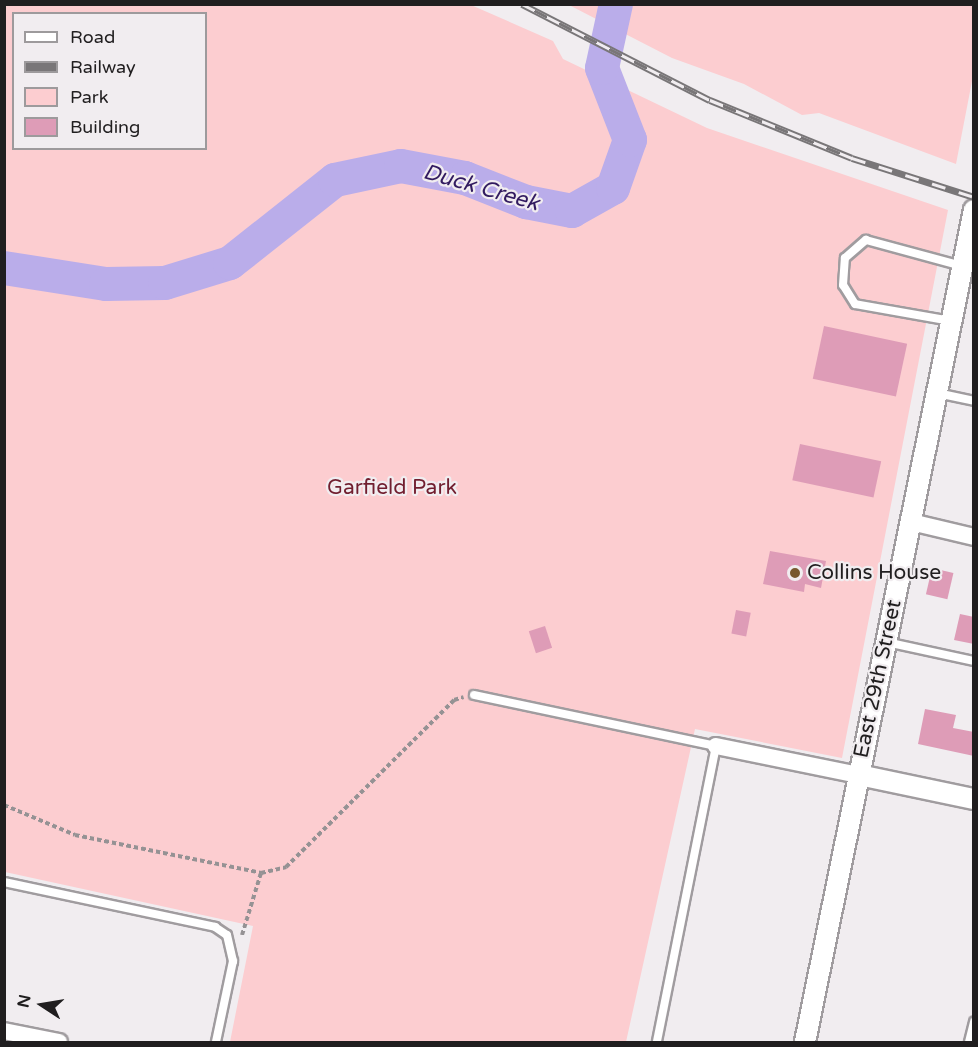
<!DOCTYPE html>
<html>
<head>
<meta charset="utf-8">
<style>
	body { margin:0 }
	#map { position:relative; width:978px; height:1047px; overflow:hidden; background:#f1edf0; font-family:"Varela Round",sans-serif }
	div>[style] { position:absolute }
	.green>* { inset:0; background:#fccdd0 }
	.river>* { height:34px; margin:-17px; padding:0 17px; transform-origin:17px; border-radius:17px; background:#baadea }
	.building>* { inset:0; background:#de9cb7; transform-origin:0 0 }
	.path>* { height:4px; margin-top:-2px; transform-origin:0; background:repeating-linear-gradient(90deg,#959294 0 4.5px,transparent 0 7.5px) }
	.roads { filter:drop-shadow(2px 0 #a09c9f) drop-shadow(-2px 0 #a09c9f) drop-shadow(0 2px #a09c9f) drop-shadow(0 -2px #a09c9f) }
	.service>* { height:8px; margin:-4px; padding:0 4px; transform-origin:4px; border-radius:4px; background:#fff }
	.minor>* { height:16px; margin:-8px; padding:0 8px; transform-origin:8px; border-radius:8px; background:#fff }
	.tertiary>* { height:20px; margin:-10px; padding:0 10px; transform-origin:10px; border-radius:10px; background:#fff }
	.rail>* { height:7px; margin-top:-3.5px; transform-origin:0; background:repeating-linear-gradient(90deg,#f1edf0 0 14px,#797678 0 28px); box-sizing:border-box; border-block:2px solid #797678 }
	.dots>* { width:16px; height:16px; translate:-50% -50%; box-sizing:border-box; border:3px solid #f1edf0; border-radius:50% }
	span { translate:-50% -50%; white-space:nowrap; text-align:center; line-height:1.15; -webkit-text-stroke:4.5px #f1edf0; paint-order:stroke }
	.park-label { font-size:21px; color:#711e2f }
	.poi-label { font-size:21px; color:#201e1f }
	.left { translate:0 -50%; text-align:left }
	.street-label { font-size:21px; color:#201e1f }
	.water-label { font-size:22px; color:#321b60; font-style:italic }
	.frame { position:absolute; inset:0; border:6px solid #201e1f; pointer-events:none }
	.legend { position:absolute; left:12px; top:12px; width:195px; height:138px; box-sizing:border-box; background:#f1edf0; border:2px solid #9d9a9c; margin:0; padding:8px 10px; list-style:none; font-size:18px; color:#201e1f }
	.legend li { display:flex; align-items:center; gap:12px; height:30px }
	.legend b { width:30px; border:2px solid #9d9a9c }
	.north { position:absolute; left:12px; top:975px; width:60px; height:60px; -webkit-text-stroke:4px #f1edf0; paint-order:stroke; rotate:282deg; font-size:16px; font-weight:700; line-height:24px; text-align:center; color:#201e1f }
	.north::after { content:''; display:block; margin:auto; width:21px; height:27px; background:#201e1f; clip-path:polygon(50% 0,100% 100%,50% 72%,0 100%) }
</style>
</head>
<body>
<div id="map">
	<div class="green">
		<i style="clip-path:polygon(evenodd,5px 5px,471px 5px,553px 41px,563px 59px,707px 128px,948px 210px,842px 758px,695px 729px,626px 1042px,230px 1042px,253px 926px,5px 872px,5px 5px,14px 14px,206px 14px,206px 148px,14px 148px,14px 14px)"></i>
		<i style="clip-path:polygon(569px 5px,973px 5px,973px 76px,956px 164px,819px 113px,802px 115px,744px 84px,672px 58px)"></i>
	</div>
	<div class="river">
		<i style="left:4px;top:268px;width:103px;rotate:8.9deg"></i>
		<i style="left:106px;top:284px;width:59px;rotate:-1deg"></i>
		<i style="left:165px;top:283px;width:68px;rotate:-17.1deg"></i>
		<i style="left:230px;top:263px;width:134px;rotate:-38.3deg"></i>
		<i style="left:335px;top:180px;width:67px;rotate:-12deg"></i>
		<i style="left:401px;top:166px;width:65px;rotate:10.6deg"></i>
		<i style="left:465px;top:178px;width:66px;rotate:21.5deg"></i>
		<i style="left:526px;top:202px;width:47px;rotate:11.1deg"></i>
		<i style="left:572px;top:211px;width:47px;rotate:-29.3deg"></i>
		<i style="left:613px;top:188px;width:51px;rotate:-70.5deg"></i>
		<i style="left:630px;top:140px;width:77px;rotate:-111.3deg"></i>
		<i style="left:602px;top:68px;width:66px;rotate:-77.7deg"></i>
	</div>
	<div class="building">
		<i style="left:824px;top:326px;width:85px;height:54px;rotate:12deg"></i>
		<i style="left:800px;top:444px;width:83px;height:37px;rotate:12deg"></i>
		<i style="clip-path:polygon(770px 551px,826px 561px,821px 588px,805px 584px,804px 592px,763px 584px)"></i>
		<i style="left:932px;top:568px;width:22px;height:27px;rotate:13deg"></i>
		<i style="left:736px;top:610px;width:15px;height:24px;rotate:11deg"></i>
		<i style="clip-path:polygon(960px 614px,974px 617px,974px 644px,954px 640px)"></i>
		<i style="left:545px;top:626px;width:23px;height:17px;rotate:72deg"></i>
		<i style="clip-path:polygon(925px 709px,956px 715px,953px 728px,974px 732px,974px 756px,918px 744px)"></i>
	</div>
	<div class="path">
		<i style="left:4px;top:805px;width:77px;rotate:22.9deg"></i>
		<i style="left:75px;top:835px;width:190px;rotate:11.5deg"></i>
		<i style="left:261px;top:873px;width:26px;rotate:-13deg"></i>
		<i style="left:286px;top:867px;width:237px;rotate:-44.8deg"></i>
		<i style="left:454px;top:700px;width:10px;rotate:-17deg"></i>
		<i style="left:242px;top:935px;width:65px;rotate:-73deg"></i>
	</div>
	<div class="roads">
		<div class="service">
			<i style="left:951px;top:321px;width:97px;rotate:-170deg"></i>
			<i style="left:855px;top:304px;width:22px;rotate:-122deg"></i>
			<i style="left:843px;top:285px;width:27px;rotate:-86deg"></i>
			<i style="left:845px;top:258px;width:28px;rotate:-41deg"></i>
			<i style="left:866px;top:240px;width:99px;rotate:15.2deg"></i>
			<i style="left:937px;top:393px;width:38px;rotate:12deg"></i>
			<i style="left:886px;top:642px;width:90px;rotate:12.2deg"></i>
			<i style="left:474px;top:695px;width:247px;rotate:11.9deg"></i>
			<i style="left:716px;top:746px;width:302px;rotate:101.3deg"></i>
			<i style="left:4px;top:882px;width:216px;rotate:12deg"></i>
			<i style="left:215px;top:927px;width:14px;rotate:34deg"></i>
			<i style="left:227px;top:935px;width:27px;rotate:77deg"></i>
			<i style="left:233px;top:961px;width:83px;rotate:101.9deg"></i>
			<i style="left:969px;top:1042px;width:21px;rotate:-76deg"></i>
		</div>
		<div class="minor">
			<i style="left:911px;top:522px;width:65px;rotate:13.4deg"></i>
			<i style="left:716px;top:746px;width:146px;rotate:11.5deg"></i>
			<i style="left:4px;top:1031px;width:56px;rotate:11.3deg"></i>
		</div>
		<div class="tertiary">
			<i style="left:859px;top:775px;width:117px;rotate:11.8deg"></i>
			<i style="left:805px;top:1042px;width:849px;rotate:-78.52deg"></i>
		</div>
	</div>
	<div class="rail">
		<i style="left:522px;top:4px;width:211px;rotate:27.1deg"></i>
		<i style="left:710px;top:100px;width:153px;rotate:22.2deg"></i>
		<i style="left:852px;top:158px;width:128px;rotate:17.7deg"></i>
	</div>
	<div class="dots">
		<i style="left:795px;top:573px;background:#78582e"></i>
	</div>
	<div class="park-label">
		<span style="left:392px;top:488px">Garfield Park</span>
	</div>
	<div class="poi-label">
		<span class="left" style="left:807px;top:573px">Collins House</span>
	</div>
	<div class="street-label">
		<span style="left:878px;top:679px;rotate:-78deg">East 29th Street</span>
	</div>
	<div class="water-label">
		<span style="left:481px;top:188px;rotate:16deg">Duck Creek</span>
	</div>
	<div class="frame"></div>
	<ul class="legend">
	<li><b style="height:8px;background:#fff"></b>Road</li>
	<li><b style="height:8px;background:#797678"></b>Railway</li>
	<li><b style="height:16px;background:#fccdd0"></b>Park</li>
	<li><b style="height:16px;background:#de9cb7"></b>Building</li>
	</ul>
	<div class="north">N</div>
</div>
</body>
</html>
